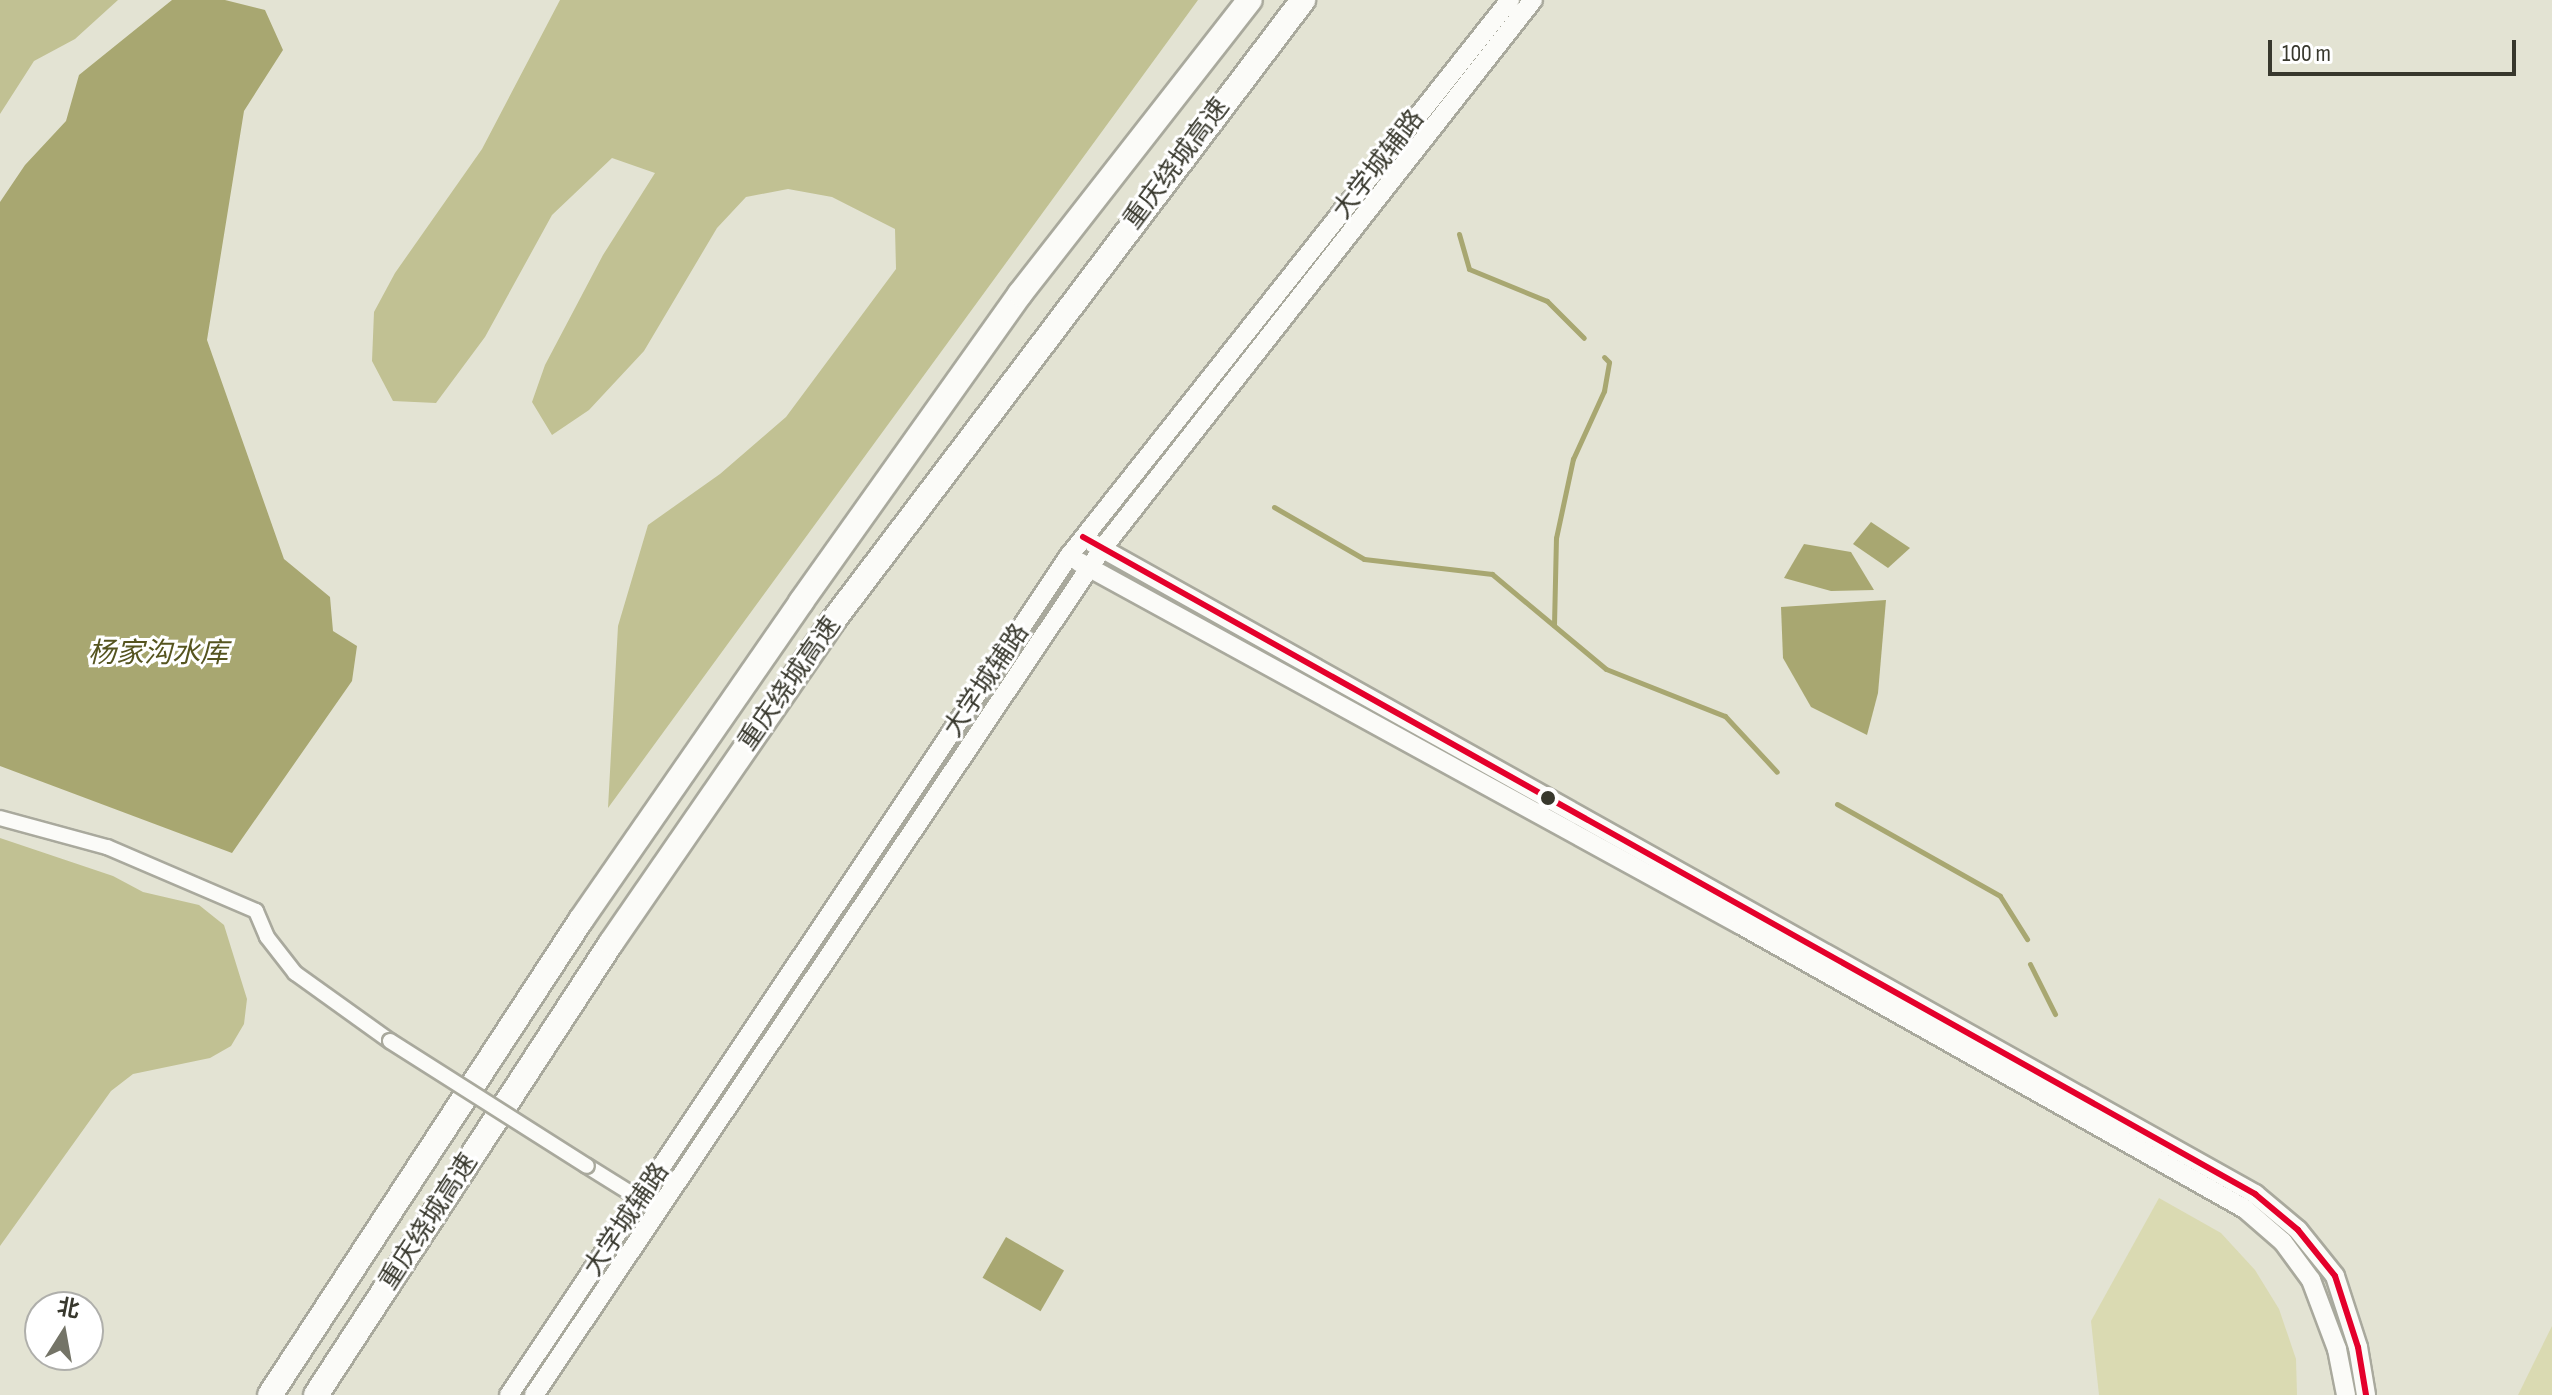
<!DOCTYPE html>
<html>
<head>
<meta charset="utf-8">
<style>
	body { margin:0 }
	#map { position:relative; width:2552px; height:1395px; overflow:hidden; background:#e3e3d3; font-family:"Sofia Sans Condensed","Noto Sans SC",sans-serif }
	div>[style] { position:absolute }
	.green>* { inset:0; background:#dadab2 }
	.forest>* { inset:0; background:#c1c193 }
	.water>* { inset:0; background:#a8a771; transform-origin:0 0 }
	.stream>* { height:5px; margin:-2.5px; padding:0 2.5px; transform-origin:2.5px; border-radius:2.5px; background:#a8a771 }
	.roads { filter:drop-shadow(2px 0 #a9a99d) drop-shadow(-2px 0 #a9a99d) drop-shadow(0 2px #a9a99d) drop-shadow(0 -2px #a9a99d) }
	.street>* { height:14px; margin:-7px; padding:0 7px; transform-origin:7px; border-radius:7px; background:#fbfbf8 }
	.secondary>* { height:18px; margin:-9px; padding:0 9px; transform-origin:9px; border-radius:9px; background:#fbfbf8 }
	.highway>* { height:24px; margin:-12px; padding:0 12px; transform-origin:12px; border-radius:12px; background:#fbfbf8 }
	.bridges { filter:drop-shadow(2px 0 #a9a99d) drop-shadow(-2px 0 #a9a99d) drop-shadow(0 2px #a9a99d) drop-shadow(0 -2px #a9a99d) }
	.street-bridge>* { height:14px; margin:-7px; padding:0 7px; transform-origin:7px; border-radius:7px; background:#fbfbf8 }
	.bus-1>* { height:6px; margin:-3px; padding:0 3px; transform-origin:3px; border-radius:3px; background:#e4002b }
	.dots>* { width:22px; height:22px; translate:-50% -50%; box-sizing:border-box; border:4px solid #fff; border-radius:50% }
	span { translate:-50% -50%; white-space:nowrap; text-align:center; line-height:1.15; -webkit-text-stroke:6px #fff; paint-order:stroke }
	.street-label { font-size:26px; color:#38382d }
	.water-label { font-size:28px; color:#55541f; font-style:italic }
	.north { position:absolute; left:24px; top:1291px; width:80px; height:80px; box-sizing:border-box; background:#fff; border:2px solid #afafab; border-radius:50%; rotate:11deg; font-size:22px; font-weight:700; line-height:32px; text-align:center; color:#38382d }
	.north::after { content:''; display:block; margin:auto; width:28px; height:36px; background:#747467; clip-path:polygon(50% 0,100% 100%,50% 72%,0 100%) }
	.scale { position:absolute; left:2268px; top:40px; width:248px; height:36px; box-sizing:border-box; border:4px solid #38382d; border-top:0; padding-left:10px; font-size:24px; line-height:28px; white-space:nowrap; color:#38382d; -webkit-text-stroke:6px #fff; paint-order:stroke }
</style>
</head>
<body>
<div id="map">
	<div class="green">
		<i style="clip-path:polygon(2159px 1198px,2221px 1233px,2255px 1270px,2279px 1309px,2296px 1359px,2297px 1395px,2099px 1395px,2091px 1321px)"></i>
		<i style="clip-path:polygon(2552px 1326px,2552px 1395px,2518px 1395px)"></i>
	</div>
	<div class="forest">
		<i style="clip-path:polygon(0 0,118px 0,75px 39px,34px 61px,0 114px)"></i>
		<i style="clip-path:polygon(560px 0,1198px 0,608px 808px,618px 626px,648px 525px,720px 474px,786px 417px,896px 269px,895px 229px,832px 197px,788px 189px,746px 197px,717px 228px,644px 351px,589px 410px,552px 435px,532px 402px,545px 365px,603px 255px,655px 173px,612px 158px,552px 215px,485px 337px,436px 403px,393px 401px,372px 361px,374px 312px,395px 273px,482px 149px)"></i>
		<i style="clip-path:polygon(0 838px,113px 876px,143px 892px,199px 905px,224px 925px,247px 999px,244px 1024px,231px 1046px,210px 1058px,133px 1074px,111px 1091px,0 1246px)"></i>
	</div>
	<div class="water">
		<i style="clip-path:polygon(172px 0,225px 0,265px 10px,283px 50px,244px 111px,207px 340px,284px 559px,330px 597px,333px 631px,357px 646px,352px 681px,232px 853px,0 766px,0 202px,25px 165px,66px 121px,79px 75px)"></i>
		<i style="clip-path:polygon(1871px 522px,1910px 548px,1888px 568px,1853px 544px)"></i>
		<i style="clip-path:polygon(1804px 544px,1851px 552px,1874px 590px,1831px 591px,1784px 578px)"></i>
		<i style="clip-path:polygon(1886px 600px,1878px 693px,1867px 735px,1811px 707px,1783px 658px,1781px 607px)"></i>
		<i style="left:1006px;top:1237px;width:67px;height:47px;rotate:30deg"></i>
	</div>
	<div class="stream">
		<i style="left:1459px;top:234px;width:36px;rotate:74deg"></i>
		<i style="left:1469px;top:269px;width:84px;rotate:22.3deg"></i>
		<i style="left:1547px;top:301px;width:52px;rotate:45deg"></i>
		<i style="left:1274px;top:507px;width:104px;rotate:30deg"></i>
		<i style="left:1364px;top:559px;width:129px;rotate:6.7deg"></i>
		<i style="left:1492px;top:574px;width:148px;rotate:39.8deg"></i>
		<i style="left:1606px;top:669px;width:128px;rotate:21.6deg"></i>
		<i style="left:1725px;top:716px;width:76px;rotate:47.1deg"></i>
		<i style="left:1554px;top:625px;width:87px;rotate:-88.7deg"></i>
		<i style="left:1556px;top:538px;width:81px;rotate:-77.9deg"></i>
		<i style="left:1573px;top:459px;width:75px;rotate:-65.5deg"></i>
		<i style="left:1604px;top:391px;width:29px;rotate:-80deg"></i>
		<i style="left:1609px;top:362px;width:7px;rotate:-135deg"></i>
		<i style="left:1837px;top:804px;width:187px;rotate:29.4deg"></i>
		<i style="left:2000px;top:896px;width:51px;rotate:57.9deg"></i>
		<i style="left:2030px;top:964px;width:56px;rotate:63.4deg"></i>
	</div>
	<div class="roads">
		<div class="street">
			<i style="left:0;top:818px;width:111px;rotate:15.2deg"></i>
			<i style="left:107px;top:847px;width:162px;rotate:23.2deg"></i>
			<i style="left:256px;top:911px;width:28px;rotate:67deg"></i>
			<i style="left:267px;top:937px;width:46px;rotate:52.1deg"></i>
			<i style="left:295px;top:973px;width:117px;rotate:35.6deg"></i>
			<i style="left:587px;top:1166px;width:81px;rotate:31.9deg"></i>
		</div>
		<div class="secondary">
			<i style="left:1094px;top:544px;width:1331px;rotate:29.24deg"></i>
			<i style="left:2255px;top:1194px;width:56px;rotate:39.9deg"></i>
			<i style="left:2298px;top:1230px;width:59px;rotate:51.2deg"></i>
			<i style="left:2335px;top:1276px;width:75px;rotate:72.1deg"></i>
			<i style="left:2358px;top:1347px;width:49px;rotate:80.5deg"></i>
			<i style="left:1079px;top:562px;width:755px;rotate:28.74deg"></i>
			<i style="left:1741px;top:925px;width:579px;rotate:29.4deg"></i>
			<i style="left:2245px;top:1209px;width:50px;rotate:41deg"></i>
			<i style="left:2283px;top:1242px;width:47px;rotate:53.6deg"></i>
			<i style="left:2311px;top:1280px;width:74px;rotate:69.4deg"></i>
			<i style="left:2337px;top:1349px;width:47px;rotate:78.9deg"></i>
			<i style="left:509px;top:1395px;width:1009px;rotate:-56.28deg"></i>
			<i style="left:1069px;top:556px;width:710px;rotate:-51.58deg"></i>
			<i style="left:534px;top:1395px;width:1019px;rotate:-56.12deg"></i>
			<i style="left:1102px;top:549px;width:698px;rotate:-51.87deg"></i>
		</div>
		<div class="highway">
			<i style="left:270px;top:1395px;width:568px;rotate:-56.79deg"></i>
			<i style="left:581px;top:920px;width:387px;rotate:-55.3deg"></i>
			<i style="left:801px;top:602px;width:378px;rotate:-54.6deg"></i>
			<i style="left:1020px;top:294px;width:373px;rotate:-52deg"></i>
			<i style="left:316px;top:1395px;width:540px;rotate:-56.87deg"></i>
			<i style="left:611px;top:943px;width:391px;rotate:-55.4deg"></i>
			<i style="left:833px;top:621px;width:779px;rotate:-52.88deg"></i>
		</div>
	</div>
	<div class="bridges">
		<div class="street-bridge">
			<i style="left:390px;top:1041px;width:233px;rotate:32.4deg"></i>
		</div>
	</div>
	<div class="bus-1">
		<i style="left:1083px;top:537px;width:1344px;rotate:29.27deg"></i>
		<i style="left:2255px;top:1194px;width:56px;rotate:39.9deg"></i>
		<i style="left:2298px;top:1230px;width:59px;rotate:51.2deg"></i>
		<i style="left:2335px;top:1276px;width:75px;rotate:72.1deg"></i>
		<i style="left:2358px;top:1347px;width:49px;rotate:80.5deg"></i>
	</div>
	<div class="dots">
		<i style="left:1548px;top:798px;background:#38382d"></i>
	</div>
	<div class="street-label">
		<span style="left:1177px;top:164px;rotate:-53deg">重庆绕城高速</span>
		<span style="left:1379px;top:165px;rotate:-52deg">大学城辅路</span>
		<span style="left:987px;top:681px;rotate:-56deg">大学城辅路</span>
		<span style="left:790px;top:684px;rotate:-55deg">重庆绕城高速</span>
		<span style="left:627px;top:1220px;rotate:-56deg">大学城辅路</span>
		<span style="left:429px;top:1222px;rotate:-57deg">重庆绕城高速</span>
	</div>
	<div class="water-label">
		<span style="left:158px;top:654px">杨家沟水库</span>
	</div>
	<div class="north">北</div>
	<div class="scale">100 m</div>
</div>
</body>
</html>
